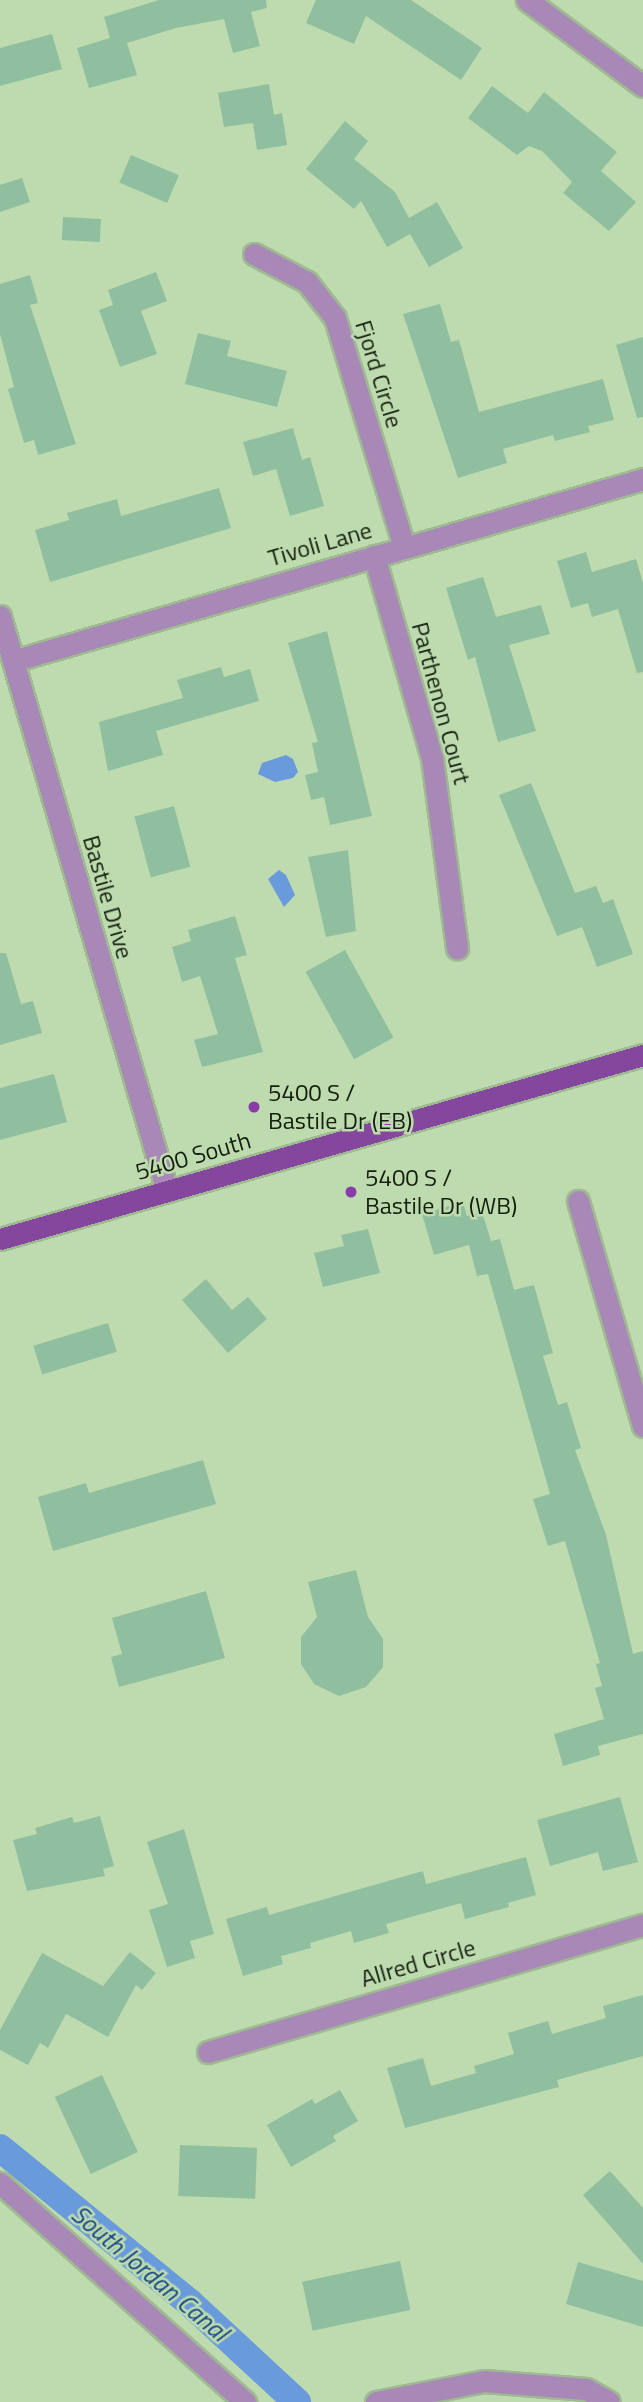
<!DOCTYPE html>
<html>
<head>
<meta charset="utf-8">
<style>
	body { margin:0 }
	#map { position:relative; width:643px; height:2402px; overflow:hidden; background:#bddbae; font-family:"Titillium Web",sans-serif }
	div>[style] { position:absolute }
	.water>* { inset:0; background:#699bdc }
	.canal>* { height:28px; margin:-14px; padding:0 14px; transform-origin:14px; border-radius:14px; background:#699bdc }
	.building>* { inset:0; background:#8fbf9f; transform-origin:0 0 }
	.roads { filter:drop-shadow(2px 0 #9fb991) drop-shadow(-2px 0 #9fb991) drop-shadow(0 2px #9fb991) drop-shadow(0 -2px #9fb991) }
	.minor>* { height:21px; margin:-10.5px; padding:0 10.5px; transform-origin:10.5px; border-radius:10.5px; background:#a888b7 }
	.major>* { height:21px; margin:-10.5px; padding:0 10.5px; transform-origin:10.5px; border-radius:10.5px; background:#85479d }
	.dots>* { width:19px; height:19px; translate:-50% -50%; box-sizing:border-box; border:4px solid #bddbae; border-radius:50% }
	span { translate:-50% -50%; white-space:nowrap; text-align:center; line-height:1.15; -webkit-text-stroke:5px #bddbae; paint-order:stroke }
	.street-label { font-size:24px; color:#151f0f }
	.poi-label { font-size:24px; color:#151f0f }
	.left { translate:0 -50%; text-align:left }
	.water-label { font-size:26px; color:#184985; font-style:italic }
</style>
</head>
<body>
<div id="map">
	<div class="water">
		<i style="clip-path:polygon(286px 755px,293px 759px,298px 772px,293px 778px,275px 782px,258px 774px,262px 763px)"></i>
		<i style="clip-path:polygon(279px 870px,286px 875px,295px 895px,284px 907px,268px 879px)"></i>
	</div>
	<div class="canal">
		<i style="left:0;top:2148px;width:245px;rotate:39.2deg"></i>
		<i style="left:190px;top:2303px;width:146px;rotate:42.8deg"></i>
	</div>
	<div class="building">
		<i style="clip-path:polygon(159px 0,266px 0,267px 8px,251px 12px,260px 46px,233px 53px,224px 19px,176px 28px,127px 43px,137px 75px,89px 88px,77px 48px,110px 38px,104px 17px)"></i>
		<i style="clip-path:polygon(316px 0,411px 0,482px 48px,461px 80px,366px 16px,354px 44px,306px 23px)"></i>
		<i style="clip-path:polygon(52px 34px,62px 69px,0 86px,0 48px)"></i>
		<i style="clip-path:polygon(269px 84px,274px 115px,282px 113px,287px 145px,257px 150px,253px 123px,224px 127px,218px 93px)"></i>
		<i style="clip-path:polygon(492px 86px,528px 113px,544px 92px,617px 152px,601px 171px,636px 202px,609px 231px,563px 193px,572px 182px,542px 151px,529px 146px,517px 155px,468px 118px)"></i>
		<i style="clip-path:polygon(345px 121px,368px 141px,354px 159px,395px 192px,409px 218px,437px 202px,463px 248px,429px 267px,410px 234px,387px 247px,361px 201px,354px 209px,306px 169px)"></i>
		<i style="left:131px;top:155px;width:52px;height:30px;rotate:23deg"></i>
		<i style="clip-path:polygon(22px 178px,30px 202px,0 212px,0 185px)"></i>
		<i style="left:63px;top:217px;width:38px;height:23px;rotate:3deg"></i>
		<i style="clip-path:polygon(156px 272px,167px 301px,141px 311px,157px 354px,120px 367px,99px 310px,113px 305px,108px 290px)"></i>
		<i style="clip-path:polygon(30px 275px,38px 303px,30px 305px,76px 444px,38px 455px,34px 440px,24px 443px,8px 389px,14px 387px,0 334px,0 284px)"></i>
		<i style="clip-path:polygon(440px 304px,451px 342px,459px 340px,479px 412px,603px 379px,614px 420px,588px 426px,590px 432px,555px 441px,553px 435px,503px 449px,507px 463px,458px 478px,403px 314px)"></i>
		<i style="clip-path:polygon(198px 333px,231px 341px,227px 356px,287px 371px,277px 407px,185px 384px)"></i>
		<i style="clip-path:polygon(643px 337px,643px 417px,637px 418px,616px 345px)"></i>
		<i style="clip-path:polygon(293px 428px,302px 460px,310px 457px,324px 506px,290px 516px,276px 469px,253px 476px,243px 442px)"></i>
		<i style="clip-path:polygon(219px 488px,231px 528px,50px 582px,35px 530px,69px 520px,67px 513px,117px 499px,121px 516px)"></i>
		<i style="clip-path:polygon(586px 552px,592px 572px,636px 559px,643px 583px,643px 672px,637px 673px,618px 609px,592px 617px,588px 603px,571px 608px,557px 561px)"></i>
		<i style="clip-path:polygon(483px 577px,496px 617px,541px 605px,550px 634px,509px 645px,536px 731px,498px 742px,475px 657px,468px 660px,446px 588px)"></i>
		<i style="clip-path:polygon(327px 631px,372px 816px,330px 825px,324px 797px,311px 800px,305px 775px,318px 772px,312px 743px,318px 742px,288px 643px)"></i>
		<i style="clip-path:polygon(221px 667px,224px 677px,250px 669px,259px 701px,156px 731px,163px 755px,108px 771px,99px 722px,183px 698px,177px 680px)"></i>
		<i style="clip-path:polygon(531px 783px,575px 893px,596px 886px,603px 903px,613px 899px,633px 954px,597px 967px,582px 927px,557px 936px,499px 795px)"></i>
		<i style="left:174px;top:806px;width:63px;height:41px;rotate:75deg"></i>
		<i style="clip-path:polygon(348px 850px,356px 931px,326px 937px,308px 857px)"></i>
		<i style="clip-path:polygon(235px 916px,247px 955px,235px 958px,263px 1052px,202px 1067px,194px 1040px,218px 1034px,200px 976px,182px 982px,172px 947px,191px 941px,188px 930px)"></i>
		<i style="left:345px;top:950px;width:100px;height:45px;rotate:61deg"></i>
		<i style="clip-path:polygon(0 953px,6px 953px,21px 1004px,33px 1001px,42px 1033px,0 1045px)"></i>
		<i style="clip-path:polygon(54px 1074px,67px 1122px,0 1140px,0 1088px)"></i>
		<i style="clip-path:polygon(463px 1202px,467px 1216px,482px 1212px,491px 1241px,500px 1239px,514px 1290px,534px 1285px,553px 1353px,543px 1356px,558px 1405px,567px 1402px,581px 1448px,575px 1450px,606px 1535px,633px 1654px,643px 1651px,643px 1734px,598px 1746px,600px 1755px,563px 1766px,554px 1734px,604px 1719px,595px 1688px,602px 1686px,596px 1664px,600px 1663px,565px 1541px,548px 1546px,533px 1499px,550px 1494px,488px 1274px,477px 1276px,469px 1245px,434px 1255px,422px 1214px)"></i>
		<i style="clip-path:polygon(368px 1229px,380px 1273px,323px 1287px,314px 1253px,344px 1246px,341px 1235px)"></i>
		<i style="clip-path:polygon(206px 1279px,232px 1310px,248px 1297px,267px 1319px,228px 1353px,182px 1300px)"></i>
		<i style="left:108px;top:1323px;width:30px;height:78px;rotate:73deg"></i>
		<i style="clip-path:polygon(203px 1460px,216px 1504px,53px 1551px,38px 1497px,86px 1483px,89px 1493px)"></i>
		<i style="clip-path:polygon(356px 1570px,368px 1617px,383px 1639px,383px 1667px,366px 1687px,339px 1696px,314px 1684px,301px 1664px,301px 1637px,317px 1617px,308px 1582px)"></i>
		<i style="clip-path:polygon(206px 1591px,225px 1658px,119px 1687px,111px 1657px,122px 1654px,112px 1618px)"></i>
		<i style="clip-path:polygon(620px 1797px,638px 1862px,603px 1871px,598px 1852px,550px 1866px,537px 1820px)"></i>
		<i style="clip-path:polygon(100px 1816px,114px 1866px,103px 1869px,105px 1876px,27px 1891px,13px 1840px,37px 1834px,35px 1828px,72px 1817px,74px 1823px)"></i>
		<i style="clip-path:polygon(184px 1829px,214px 1934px,190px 1941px,195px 1958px,167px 1967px,149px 1910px,168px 1904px,147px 1842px)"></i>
		<i style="clip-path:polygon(526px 1857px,536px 1895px,508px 1903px,509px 1907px,465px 1919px,461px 1903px,386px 1924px,389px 1933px,354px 1943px,351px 1931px,310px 1943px,311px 1948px,281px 1956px,283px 1964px,243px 1976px,226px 1919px,267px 1907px,269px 1915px,423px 1871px,426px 1884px)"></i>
		<i style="clip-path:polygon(130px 1952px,156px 1973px,142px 1990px,136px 1985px,108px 2037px,66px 2014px,48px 2048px,40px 2043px,28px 2065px,0 2050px,0 2030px,42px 1953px,103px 1986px)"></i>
		<i style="clip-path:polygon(643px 1995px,643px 2056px,557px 2080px,559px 2087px,405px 2128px,387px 2068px,423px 2058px,431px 2086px,476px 2073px,474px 2066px,514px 2054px,508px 2033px,548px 2021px,552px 2034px,606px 2018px,603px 2006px)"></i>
		<i style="left:102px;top:2075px;width:85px;height:52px;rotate:65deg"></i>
		<i style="clip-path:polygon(340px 2090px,358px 2121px,333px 2136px,336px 2141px,291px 2167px,267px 2125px,312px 2099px,315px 2104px)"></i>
		<i style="left:180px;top:2145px;width:77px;height:51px;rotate:2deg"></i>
		<i style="clip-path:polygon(610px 2171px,643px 2208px,643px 2264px,583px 2195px)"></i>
		<i style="left:400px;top:2261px;width:50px;height:100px;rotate:78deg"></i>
		<i style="clip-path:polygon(578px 2262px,643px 2281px,643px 2327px,566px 2304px)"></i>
	</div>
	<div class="roads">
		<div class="minor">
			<i style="left:527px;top:0;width:144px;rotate:36.6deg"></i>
			<i style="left:254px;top:254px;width:60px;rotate:27.8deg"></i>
			<i style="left:307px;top:282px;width:46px;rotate:52.1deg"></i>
			<i style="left:335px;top:318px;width:239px;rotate:73.2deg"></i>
			<i style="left:374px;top:556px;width:210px;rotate:74deg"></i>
			<i style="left:432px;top:758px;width:192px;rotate:82.5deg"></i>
			<i style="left:0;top:616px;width:599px;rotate:73.8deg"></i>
			<i style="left:13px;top:661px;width:656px;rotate:-16.11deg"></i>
			<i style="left:578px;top:1201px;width:234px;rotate:73.9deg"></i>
			<i style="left:208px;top:2052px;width:453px;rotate:-16.3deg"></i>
			<i style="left:0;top:2183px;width:329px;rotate:41.8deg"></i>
			<i style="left:376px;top:2402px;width:110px;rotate:-11deg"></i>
			<i style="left:484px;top:2381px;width:102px;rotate:4.5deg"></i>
			<i style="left:586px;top:2389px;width:26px;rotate:29deg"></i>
		</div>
		<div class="major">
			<i style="left:0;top:1239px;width:669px;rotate:-15.97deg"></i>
		</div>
	</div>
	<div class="dots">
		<i style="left:254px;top:1107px;background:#8b3aa9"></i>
		<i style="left:351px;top:1192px;background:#8b3aa9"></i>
	</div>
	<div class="street-label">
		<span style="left:379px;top:374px;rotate:73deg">Fjord Circle</span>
		<span style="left:320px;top:544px;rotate:-16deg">Tivoli Lane</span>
		<span style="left:441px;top:703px;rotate:75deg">Parthenon Court</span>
		<span style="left:108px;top:897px;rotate:74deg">Bastile Drive</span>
		<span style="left:193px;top:1156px;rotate:-16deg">5400 South</span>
		<span style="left:418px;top:1963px;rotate:-16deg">Allred Circle</span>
	</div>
	<div class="poi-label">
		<span class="left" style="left:268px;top:1107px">5400 S /<br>Bastile Dr (EB)</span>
		<span class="left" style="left:365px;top:1192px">5400 S /<br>Bastile Dr (WB)</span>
	</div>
	<div class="water-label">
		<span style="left:150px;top:2273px;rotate:40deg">South Jordan Canal</span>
	</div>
</div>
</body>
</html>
